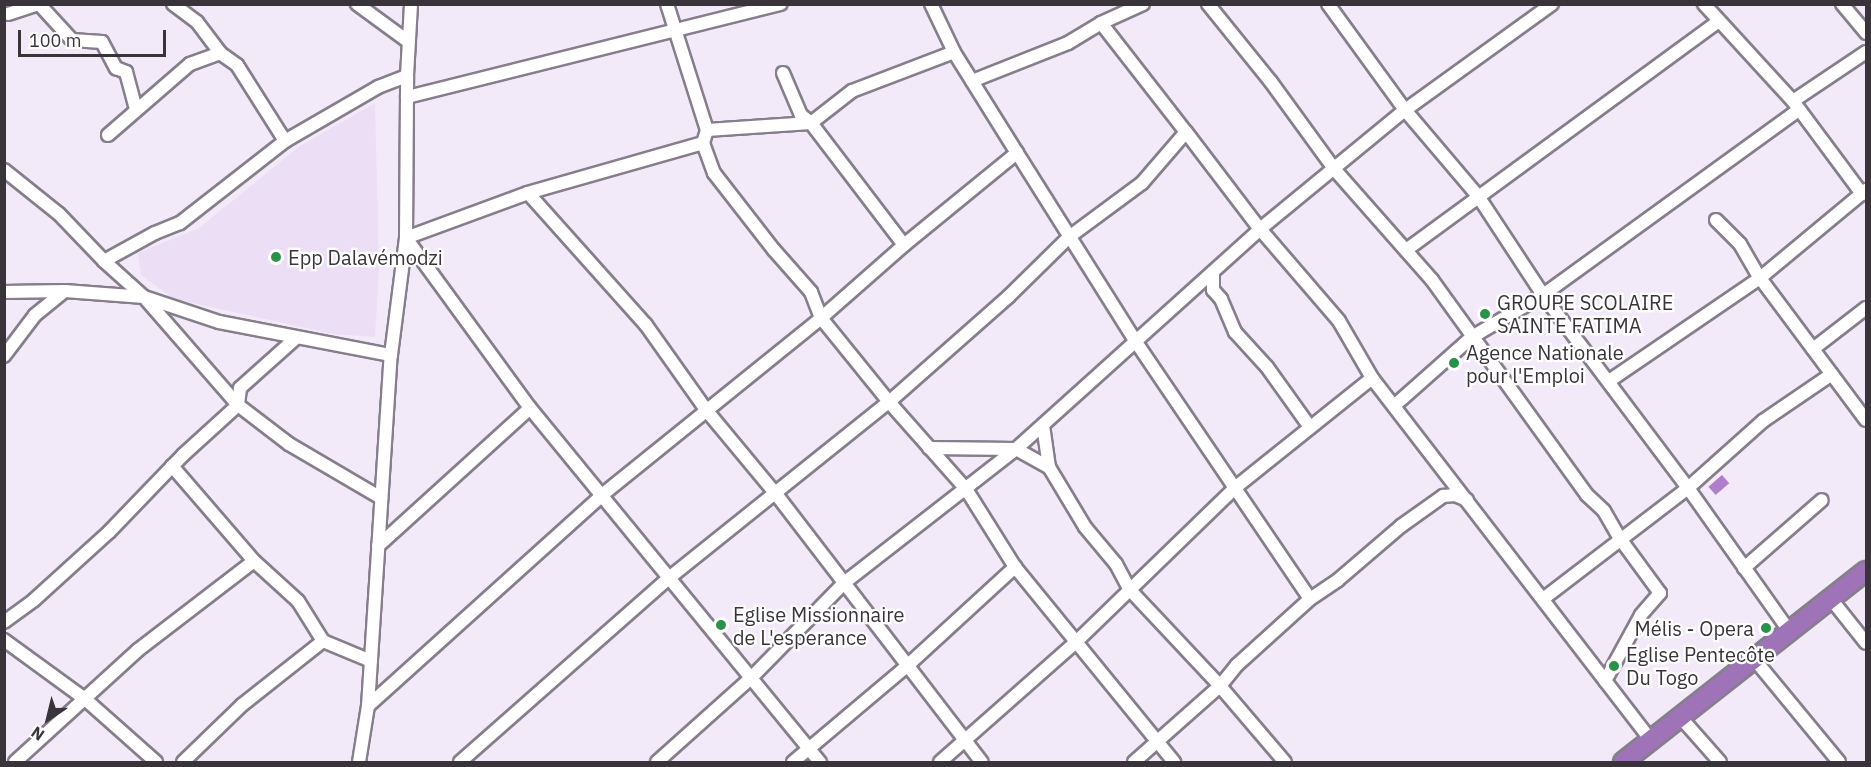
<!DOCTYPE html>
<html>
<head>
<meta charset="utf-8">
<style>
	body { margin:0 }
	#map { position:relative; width:1871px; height:767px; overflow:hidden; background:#f3eaf9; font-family:"IBM Plex Sans",sans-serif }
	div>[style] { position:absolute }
	.built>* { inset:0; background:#ecdef4 }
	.water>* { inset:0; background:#af7ecc; transform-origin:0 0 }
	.roads { filter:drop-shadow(2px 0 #867e8b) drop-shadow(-2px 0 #867e8b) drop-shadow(0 2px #867e8b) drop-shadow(0 -2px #867e8b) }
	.minor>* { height:12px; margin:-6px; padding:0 6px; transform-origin:6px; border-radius:6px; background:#fff }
	.highway>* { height:18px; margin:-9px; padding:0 9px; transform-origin:9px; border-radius:9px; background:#9e73b7 }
	.dots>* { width:16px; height:16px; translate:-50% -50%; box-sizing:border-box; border:3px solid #fff; border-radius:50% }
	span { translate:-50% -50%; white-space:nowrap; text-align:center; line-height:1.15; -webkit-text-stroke:4.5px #fff; paint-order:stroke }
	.poi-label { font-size:20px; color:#38343a }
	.left { translate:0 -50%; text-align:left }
	.right { translate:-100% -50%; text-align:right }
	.frame { position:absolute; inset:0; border:6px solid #38343a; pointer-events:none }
	.north { position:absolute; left:18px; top:689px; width:60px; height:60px; -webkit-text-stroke:4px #fff; paint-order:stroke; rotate:215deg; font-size:16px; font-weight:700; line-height:24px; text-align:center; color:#38343a }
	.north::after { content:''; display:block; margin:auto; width:21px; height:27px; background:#38343a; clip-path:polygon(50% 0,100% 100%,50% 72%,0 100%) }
	.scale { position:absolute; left:18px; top:30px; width:148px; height:27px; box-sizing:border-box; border:3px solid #38343a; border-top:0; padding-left:8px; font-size:18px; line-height:21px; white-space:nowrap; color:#38343a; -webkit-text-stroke:4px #fff; paint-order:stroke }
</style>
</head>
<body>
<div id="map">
	<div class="built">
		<i style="clip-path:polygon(375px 103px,379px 268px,375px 337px,334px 334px,174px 299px,141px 275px,138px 253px,199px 228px,300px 146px)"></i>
	</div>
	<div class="water">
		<i style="left:1722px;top:475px;width:11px;height:18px;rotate:49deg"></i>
	</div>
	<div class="roads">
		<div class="minor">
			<i style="left:39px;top:4px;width:49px;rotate:47.5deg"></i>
			<i style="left:72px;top:40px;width:30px;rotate:4deg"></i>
			<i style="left:102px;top:42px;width:30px;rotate:62deg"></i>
			<i style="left:116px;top:68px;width:11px;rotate:22deg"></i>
			<i style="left:126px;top:72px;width:39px;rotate:75deg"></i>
			<i style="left:173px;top:4px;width:30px;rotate:37deg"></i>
			<i style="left:197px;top:22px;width:39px;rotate:53deg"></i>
			<i style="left:220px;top:53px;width:21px;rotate:35deg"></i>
			<i style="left:237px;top:65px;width:90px;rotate:57.7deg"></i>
			<i style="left:357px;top:4px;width:64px;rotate:36.2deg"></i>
			<i style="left:667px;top:4px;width:132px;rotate:72.4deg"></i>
			<i style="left:707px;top:130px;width:14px;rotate:107deg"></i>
			<i style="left:703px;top:143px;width:32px;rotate:70deg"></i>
			<i style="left:714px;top:173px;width:98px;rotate:52.1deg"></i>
			<i style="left:774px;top:250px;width:56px;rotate:48.6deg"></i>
			<i style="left:811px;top:292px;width:28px;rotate:69deg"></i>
			<i style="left:821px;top:318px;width:108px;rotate:51deg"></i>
			<i style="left:889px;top:402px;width:116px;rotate:48.5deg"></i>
			<i style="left:966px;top:489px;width:92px;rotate:57.9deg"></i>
			<i style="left:1015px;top:567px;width:252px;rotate:50.8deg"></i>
			<i style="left:1208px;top:4px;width:100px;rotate:51.1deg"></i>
			<i style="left:1271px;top:82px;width:109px;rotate:54deg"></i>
			<i style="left:1335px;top:170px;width:147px;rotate:48.6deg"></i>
			<i style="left:1432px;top:280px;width:265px;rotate:54.2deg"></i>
			<i style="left:1587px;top:495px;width:23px;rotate:43deg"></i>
			<i style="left:1604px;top:511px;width:34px;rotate:60deg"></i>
			<i style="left:1621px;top:540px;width:66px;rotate:53.7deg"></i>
			<i style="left:1660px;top:593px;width:29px;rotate:131deg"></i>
			<i style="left:1641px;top:615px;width:75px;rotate:118.6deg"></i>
			<i style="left:1328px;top:4px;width:131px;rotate:54deg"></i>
			<i style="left:1405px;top:110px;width:113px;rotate:49.7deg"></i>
			<i style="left:1478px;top:196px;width:118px;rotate:56.7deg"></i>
			<i style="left:1543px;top:295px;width:241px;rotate:53.1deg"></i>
			<i style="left:1688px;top:488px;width:176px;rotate:54.7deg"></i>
			<i style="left:1704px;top:4px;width:132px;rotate:47.5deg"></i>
			<i style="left:1793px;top:101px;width:116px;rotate:53.4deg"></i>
			<i style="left:1842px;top:4px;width:38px;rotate:50deg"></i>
			<i style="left:8px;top:14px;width:32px;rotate:-18deg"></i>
			<i style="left:1101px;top:23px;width:138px;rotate:52.1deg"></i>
			<i style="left:783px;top:73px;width:46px;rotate:66.8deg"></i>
			<i style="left:801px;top:115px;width:13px;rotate:39deg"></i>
			<i style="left:811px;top:123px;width:153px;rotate:52.7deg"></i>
			<i style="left:972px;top:81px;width:103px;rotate:-21.6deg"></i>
			<i style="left:1068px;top:43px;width:39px;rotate:-31deg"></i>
			<i style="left:1101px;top:23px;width:46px;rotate:-24.3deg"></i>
			<i style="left:407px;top:97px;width:385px;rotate:-14deg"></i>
			<i style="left:1793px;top:101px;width:88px;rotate:-33.9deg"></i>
			<i style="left:707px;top:130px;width:104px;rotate:-3.9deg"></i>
			<i style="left:811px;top:123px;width:52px;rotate:-38deg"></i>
			<i style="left:852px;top:91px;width:109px;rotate:-20.9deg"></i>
			<i style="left:108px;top:135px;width:108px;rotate:-40.9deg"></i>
			<i style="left:190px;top:64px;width:32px;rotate:-20deg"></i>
			<i style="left:703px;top:143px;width:182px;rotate:164.1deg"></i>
			<i style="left:528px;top:193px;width:130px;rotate:159.8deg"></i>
			<i style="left:406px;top:238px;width:210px;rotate:53.9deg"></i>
			<i style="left:530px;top:408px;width:458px;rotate:50.7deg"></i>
			<i style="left:1017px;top:153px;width:223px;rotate:57.8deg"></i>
			<i style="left:1136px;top:342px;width:310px;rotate:55.9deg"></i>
			<i style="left:4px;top:170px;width:70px;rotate:38.7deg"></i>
			<i style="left:59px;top:214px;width:65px;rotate:46.2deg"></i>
			<i style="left:104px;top:261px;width:54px;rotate:42deg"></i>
			<i style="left:144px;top:297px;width:143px;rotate:49deg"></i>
			<i style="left:238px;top:405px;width:64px;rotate:37.4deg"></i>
			<i style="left:289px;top:444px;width:107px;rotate:30.4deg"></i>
			<i style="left:528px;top:193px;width:177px;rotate:48.2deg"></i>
			<i style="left:646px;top:325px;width:105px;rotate:54.7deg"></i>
			<i style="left:707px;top:411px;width:108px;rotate:50.3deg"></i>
			<i style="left:776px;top:494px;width:338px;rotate:52.5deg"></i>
			<i style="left:1716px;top:220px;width:34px;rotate:45deg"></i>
			<i style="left:1740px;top:244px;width:39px;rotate:60deg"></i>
			<i style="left:1760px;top:278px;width:177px;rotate:53.3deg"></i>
			<i style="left:1406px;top:250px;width:386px;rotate:-36.2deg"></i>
			<i style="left:104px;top:261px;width:58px;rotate:-28.8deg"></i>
			<i style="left:155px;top:233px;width:27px;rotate:-22deg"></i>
			<i style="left:180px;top:223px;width:133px;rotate:-38deg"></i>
			<i style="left:285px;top:141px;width:108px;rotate:-30.1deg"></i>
			<i style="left:378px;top:87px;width:31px;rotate:-21deg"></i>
			<i style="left:1213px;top:272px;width:18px;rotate:90deg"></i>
			<i style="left:1213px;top:290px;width:12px;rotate:48deg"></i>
			<i style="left:1221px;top:299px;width:36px;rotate:67deg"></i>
			<i style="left:1235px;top:332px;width:47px;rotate:47.6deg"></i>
			<i style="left:1267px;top:367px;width:74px;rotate:54.4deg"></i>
			<i style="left:4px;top:292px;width:61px;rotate:-0.9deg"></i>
			<i style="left:65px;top:291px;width:79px;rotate:4.3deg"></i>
			<i style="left:144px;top:297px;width:79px;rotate:18.4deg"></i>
			<i style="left:219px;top:322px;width:175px;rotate:10.9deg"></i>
			<i style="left:1813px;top:349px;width:67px;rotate:-37.7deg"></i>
			<i style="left:4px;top:356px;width:51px;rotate:-52.9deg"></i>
			<i style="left:35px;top:315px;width:38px;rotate:-39deg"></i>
			<i style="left:1609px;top:381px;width:183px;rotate:-34.3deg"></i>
			<i style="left:1760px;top:278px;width:138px;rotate:-39.7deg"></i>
			<i style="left:1394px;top:406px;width:104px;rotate:-41.5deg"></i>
			<i style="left:1472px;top:337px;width:82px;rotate:-30.6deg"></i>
			<i style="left:1543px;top:295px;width:316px;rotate:-35.9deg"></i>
			<i style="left:1043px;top:425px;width:42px;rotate:81.9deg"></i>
			<i style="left:929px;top:448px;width:87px;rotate:0.7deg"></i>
			<i style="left:1016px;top:449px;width:38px;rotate:29deg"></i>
			<i style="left:1049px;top:467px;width:70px;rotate:59deg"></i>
			<i style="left:1085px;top:527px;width:48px;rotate:50deg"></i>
			<i style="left:1116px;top:564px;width:30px;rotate:62deg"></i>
			<i style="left:1130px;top:590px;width:132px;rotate:46.8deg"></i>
			<i style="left:1220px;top:686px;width:100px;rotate:49.5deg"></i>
			<i style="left:172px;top:466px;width:125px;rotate:49.2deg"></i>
			<i style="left:254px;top:561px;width:59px;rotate:42.3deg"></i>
			<i style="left:298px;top:601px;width:47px;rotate:58deg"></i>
			<i style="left:323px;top:641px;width:52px;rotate:22.6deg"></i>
			<i style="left:378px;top:546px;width:205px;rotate:-42.2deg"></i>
			<i style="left:1744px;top:568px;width:103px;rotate:-41.1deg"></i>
			<i style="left:1543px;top:599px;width:183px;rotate:-37.4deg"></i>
			<i style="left:1688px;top:488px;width:101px;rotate:-41.8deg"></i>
			<i style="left:1763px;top:421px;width:83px;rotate:-34.3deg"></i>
			<i style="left:1831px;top:599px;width:56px;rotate:51.5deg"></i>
			<i style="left:4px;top:622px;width:37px;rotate:-36deg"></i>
			<i style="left:34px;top:600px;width:101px;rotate:-42.2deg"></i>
			<i style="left:109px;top:532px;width:107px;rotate:-46.1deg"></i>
			<i style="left:183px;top:455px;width:74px;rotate:-42.3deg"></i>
			<i style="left:238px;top:405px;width:17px;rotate:-83deg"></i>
			<i style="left:240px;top:388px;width:75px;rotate:-41.8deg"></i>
			<i style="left:4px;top:640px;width:100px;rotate:36.1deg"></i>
			<i style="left:85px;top:699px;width:95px;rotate:41.6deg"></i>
			<i style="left:1755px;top:660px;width:132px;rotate:50.5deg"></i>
			<i style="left:368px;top:706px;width:315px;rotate:-42deg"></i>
			<i style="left:602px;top:495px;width:282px;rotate:-38.9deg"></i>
			<i style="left:821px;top:318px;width:111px;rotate:-41.3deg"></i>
			<i style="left:904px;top:245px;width:146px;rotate:-39.2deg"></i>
			<i style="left:1017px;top:153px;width:119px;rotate:-122deg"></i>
			<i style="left:954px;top:52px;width:53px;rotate:-115.6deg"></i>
			<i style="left:1682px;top:719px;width:57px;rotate:48.5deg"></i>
			<i style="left:15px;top:762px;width:166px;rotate:-42.3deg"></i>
			<i style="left:138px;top:650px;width:146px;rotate:-37.5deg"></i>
			<i style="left:183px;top:762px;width:82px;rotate:-44deg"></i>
			<i style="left:242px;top:705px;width:103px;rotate:-38.3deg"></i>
			<i style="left:359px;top:762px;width:57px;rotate:-80.9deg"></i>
			<i style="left:368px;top:706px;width:352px;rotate:-86.3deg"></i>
			<i style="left:391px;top:355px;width:118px;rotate:-82.7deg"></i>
			<i style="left:406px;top:238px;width:162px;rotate:-89.6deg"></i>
			<i style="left:407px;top:76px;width:72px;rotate:-86.8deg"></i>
			<i style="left:460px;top:762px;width:278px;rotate:-41.4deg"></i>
			<i style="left:669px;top:578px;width:282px;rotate:-38.7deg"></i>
			<i style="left:889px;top:402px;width:159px;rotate:-41.4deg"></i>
			<i style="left:1008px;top:297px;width:86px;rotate:-44.5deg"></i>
			<i style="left:1069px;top:237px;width:91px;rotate:-36.5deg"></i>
			<i style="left:1142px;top:183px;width:67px;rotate:-49.2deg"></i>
			<i style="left:1186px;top:132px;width:122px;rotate:52.7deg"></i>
			<i style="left:1260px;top:229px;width:121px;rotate:49.3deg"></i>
			<i style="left:1339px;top:321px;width:66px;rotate:59.9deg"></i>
			<i style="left:1372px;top:378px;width:458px;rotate:52.4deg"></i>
			<i style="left:657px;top:762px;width:126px;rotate:-41.8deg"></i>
			<i style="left:751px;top:678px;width:133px;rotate:-45.6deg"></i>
			<i style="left:844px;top:583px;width:218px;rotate:-37.9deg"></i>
			<i style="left:1016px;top:449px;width:329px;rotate:-42deg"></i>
			<i style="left:1260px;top:229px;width:188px;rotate:-39.4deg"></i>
			<i style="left:1405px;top:110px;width:181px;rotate:-35.8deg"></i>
			<i style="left:793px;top:762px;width:149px;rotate:-40.1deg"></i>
			<i style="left:907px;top:666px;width:147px;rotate:-42.5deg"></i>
			<i style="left:940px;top:762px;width:181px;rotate:-41.4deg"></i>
			<i style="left:1076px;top:642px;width:223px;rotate:-44.1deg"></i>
			<i style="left:1236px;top:487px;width:174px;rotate:-38.7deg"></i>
			<i style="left:1134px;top:762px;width:115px;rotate:-41.5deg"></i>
			<i style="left:1220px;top:686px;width:27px;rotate:-51deg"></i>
			<i style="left:1237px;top:665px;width:98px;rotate:-42.1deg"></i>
			<i style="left:1310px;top:599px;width:34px;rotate:-34deg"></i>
			<i style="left:1338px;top:580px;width:83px;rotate:-40.6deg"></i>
			<i style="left:1401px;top:526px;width:52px;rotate:-35.5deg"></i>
			<i style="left:1443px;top:496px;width:12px;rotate:-5deg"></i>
			<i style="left:1455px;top:495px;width:13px;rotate:23deg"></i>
		</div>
		<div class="highway">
			<i style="left:1623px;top:762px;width:309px;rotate:-38.2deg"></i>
		</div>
	</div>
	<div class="dots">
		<i style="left:276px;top:257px;background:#299249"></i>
		<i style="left:1485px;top:314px;background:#299249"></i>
		<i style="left:1454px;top:363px;background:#299249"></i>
		<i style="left:721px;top:625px;background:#299249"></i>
		<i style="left:1766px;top:628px;background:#299249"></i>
		<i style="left:1614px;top:666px;background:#299249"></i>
	</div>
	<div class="poi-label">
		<span class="left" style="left:288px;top:257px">Epp Dalavémodzi</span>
		<span class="left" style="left:1497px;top:314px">GROUPE SCOLAIRE<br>SAINTE FATIMA</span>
		<span class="left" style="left:1466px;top:364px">Agence Nationale<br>pour l'Emploi</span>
		<span class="left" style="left:733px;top:626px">Eglise Missionnaire<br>de L'esperance</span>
		<span class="right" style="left:1754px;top:628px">Mélis - Opera</span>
		<span class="left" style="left:1626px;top:666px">Eglise Pentecôte<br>Du Togo</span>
	</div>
	<div class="frame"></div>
	<div class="north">N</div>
	<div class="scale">100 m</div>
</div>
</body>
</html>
